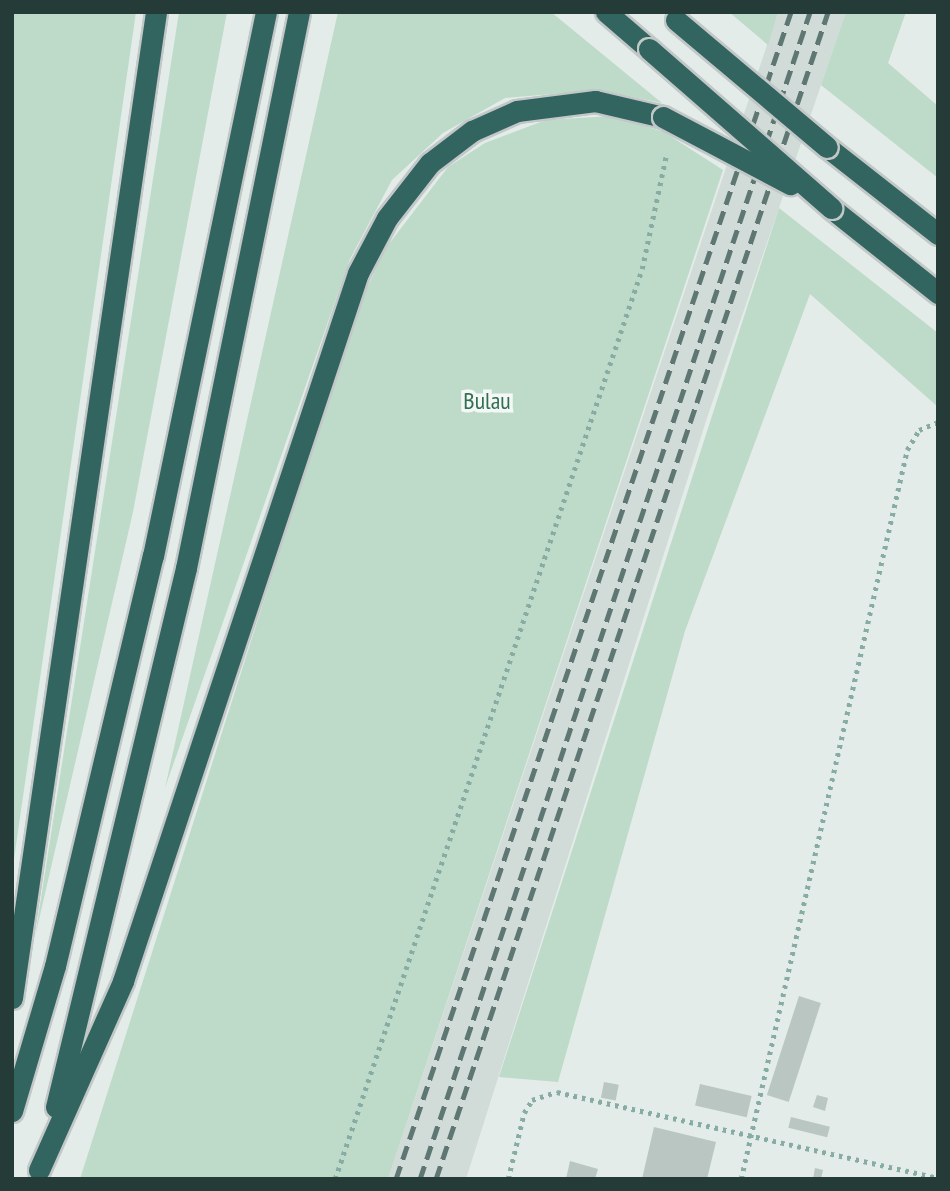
<!DOCTYPE html>
<html>
<head>
<meta charset="utf-8">
<style>
	body { margin:0 }
	#map { position:relative; width:950px; height:1191px; overflow:hidden; background:#e3ece9; font-family:"PT Sans Narrow",sans-serif }
	div>[style] { position:absolute }
	.built>* { inset:0; background:#d1dbd8 }
	.green>* { inset:0; background:#bedbc9 }
	.building>* { inset:0; background:#b9c6c2; transform-origin:0 0 }
	.path>* { height:4.5px; margin-top:-2.25px; transform-origin:0; background:repeating-linear-gradient(90deg,#87aca4 0 3.5px,transparent 0 8.5px) }
	.roads { filter:drop-shadow(2px 0 #c2c8c7) drop-shadow(-2px 0 #c2c8c7) drop-shadow(0 2px #c2c8c7) drop-shadow(0 -2px #c2c8c7) }
	.highway>* { height:21px; margin:-10.5px; padding:0 10.5px; transform-origin:10.5px; border-radius:10.5px; background:#336560 }
	.rail>* { height:5px; margin-top:-2.5px; transform-origin:0; background:repeating-linear-gradient(90deg,#5f7773 0 14px,transparent 0 21px) }
	.bridges { filter:drop-shadow(2px 0 #c2c8c7) drop-shadow(-2px 0 #c2c8c7) drop-shadow(0 2px #c2c8c7) drop-shadow(0 -2px #c2c8c7) }
	.highway-bridge>* { height:21px; margin:-10.5px; padding:0 10.5px; transform-origin:10.5px; border-radius:10.5px; background:#336560 }
	span { translate:-50% -50%; white-space:nowrap; text-align:center; line-height:1.15; -webkit-text-stroke:7px #f3f8f6; paint-order:stroke }
	.park-label { font-size:24px; color:#326f50 }
	.frame { position:absolute; inset:0; border:14px solid #243b37; pointer-events:none }
</style>
</head>
<body>
<div id="map">
	<div class="built">
		<i style="clip-path:polygon(778px 12px,846px 12px,706px 421px,466px 1179px,388px 1179px)"></i>
	</div>
	<div class="green">
		<i style="clip-path:polygon(12px 12px,136px 12px,12px 873px)"></i>
		<i style="clip-path:polygon(179px 12px,227px 12px,133px 512px,35px 937px)"></i>
		<i style="clip-path:polygon(338px 12px,551px 12px,662px 103px,599px 90px,505px 98px,443px 133px,392px 180px,350px 259px,165px 788px)"></i>
		<i style="clip-path:polygon(729px 12px,778px 12px,768px 45px)"></i>
		<i style="clip-path:polygon(846px 12px,906px 12px,888px 63px,938px 106px,938px 178px,821px 85px)"></i>
		<i style="clip-path:polygon(612px 116px,664px 132px,723px 170px,388px 1179px,80px 1179px,355px 314px,385px 249px,448px 167px,485px 143px,546px 120px)"></i>
		<i style="clip-path:polygon(779px 208px,938px 333px,938px 407px,810px 294px,685px 631px,558px 1082px,499px 1077px)"></i>
	</div>
	<div class="building">
		<i style="left:799px;top:996px;width:23px;height:104px;rotate:18deg"></i>
		<i style="left:604px;top:1082px;width:15px;height:16px;rotate:11deg"></i>
		<i style="left:700px;top:1084px;width:53px;height:22px;rotate:13deg"></i>
		<i style="clip-path:polygon(817px 1095px,828px 1098px,825px 1111px,813px 1107px)"></i>
		<i style="left:791px;top:1117px;width:40px;height:11px;rotate:14deg"></i>
		<i style="clip-path:polygon(654px 1127px,716px 1142px,707px 1179px,642px 1179px)"></i>
		<i style="clip-path:polygon(570px 1161px,598px 1169px,595px 1179px,566px 1179px)"></i>
		<i style="clip-path:polygon(815px 1168px,823px 1170px,821px 1179px,813px 1179px)"></i>
	</div>
	<div class="path">
		<i style="left:335px;top:1179px;width:960px;rotate:-71.36deg"></i>
		<i style="left:642px;top:269px;width:116px;rotate:-78deg"></i>
		<i style="left:508px;top:1179px;width:68px;rotate:-76.4deg"></i>
		<i style="left:524px;top:1113px;width:15px;rotate:-58deg"></i>
		<i style="left:532px;top:1100px;width:26px;rotate:-18deg"></i>
		<i style="left:557px;top:1092px;width:391px;rotate:12.7deg"></i>
		<i style="left:741px;top:1179px;width:748px;rotate:-77.17deg"></i>
		<i style="left:907px;top:450px;width:23px;rotate:-59deg"></i>
		<i style="left:919px;top:430px;width:21px;rotate:-23deg"></i>
	</div>
	<div class="roads">
		<div class="highway">
			<i style="left:606px;top:12px;width:57px;rotate:40.7deg"></i>
			<i style="left:827px;top:147px;width:141px;rotate:38.1deg"></i>
			<i style="left:831px;top:208px;width:137px;rotate:38.5deg"></i>
			<i style="left:12px;top:998px;width:996px;rotate:-81.69deg"></i>
			<i style="left:56px;top:1107px;width:554px;rotate:-76.44deg"></i>
			<i style="left:186px;top:568px;width:567px;rotate:-78.51deg"></i>
			<i style="left:12px;top:1111px;width:151px;rotate:-73.5deg"></i>
			<i style="left:55px;top:966px;width:422px;rotate:-76.6deg"></i>
			<i style="left:153px;top:556px;width:556px;rotate:-78.27deg"></i>
			<i style="left:39px;top:1170px;width:207px;rotate:-66deg"></i>
			<i style="left:123px;top:981px;width:746px;rotate:-71.64deg"></i>
			<i style="left:358px;top:273px;width:62px;rotate:-62.2deg"></i>
			<i style="left:387px;top:218px;width:70px;rotate:-52deg"></i>
			<i style="left:430px;top:163px;width:53px;rotate:-37.3deg"></i>
			<i style="left:472px;top:131px;width:49px;rotate:-24deg"></i>
			<i style="left:517px;top:111px;width:79px;rotate:-7.3deg"></i>
			<i style="left:595px;top:101px;width:70px;rotate:13.2deg"></i>
		</div>
	</div>
	<div class="rail">
		<i style="left:396px;top:1179px;width:1232px;rotate:-71.3deg"></i>
		<i style="left:420px;top:1179px;width:1230px;rotate:-71.52deg"></i>
		<i style="left:436px;top:1179px;width:1231px;rotate:-71.43deg"></i>
	</div>
	<div class="bridges">
		<div class="highway-bridge">
			<i style="left:676px;top:20px;width:197px;rotate:40.1deg"></i>
			<i style="left:649px;top:49px;width:242px;rotate:41.1deg"></i>
			<i style="left:663px;top:117px;width:144px;rotate:27.8deg"></i>
		</div>
	</div>
	<div class="park-label">
		<span style="left:487px;top:401px">Bulau</span>
	</div>
	<div class="frame"></div>
</div>
</body>
</html>
